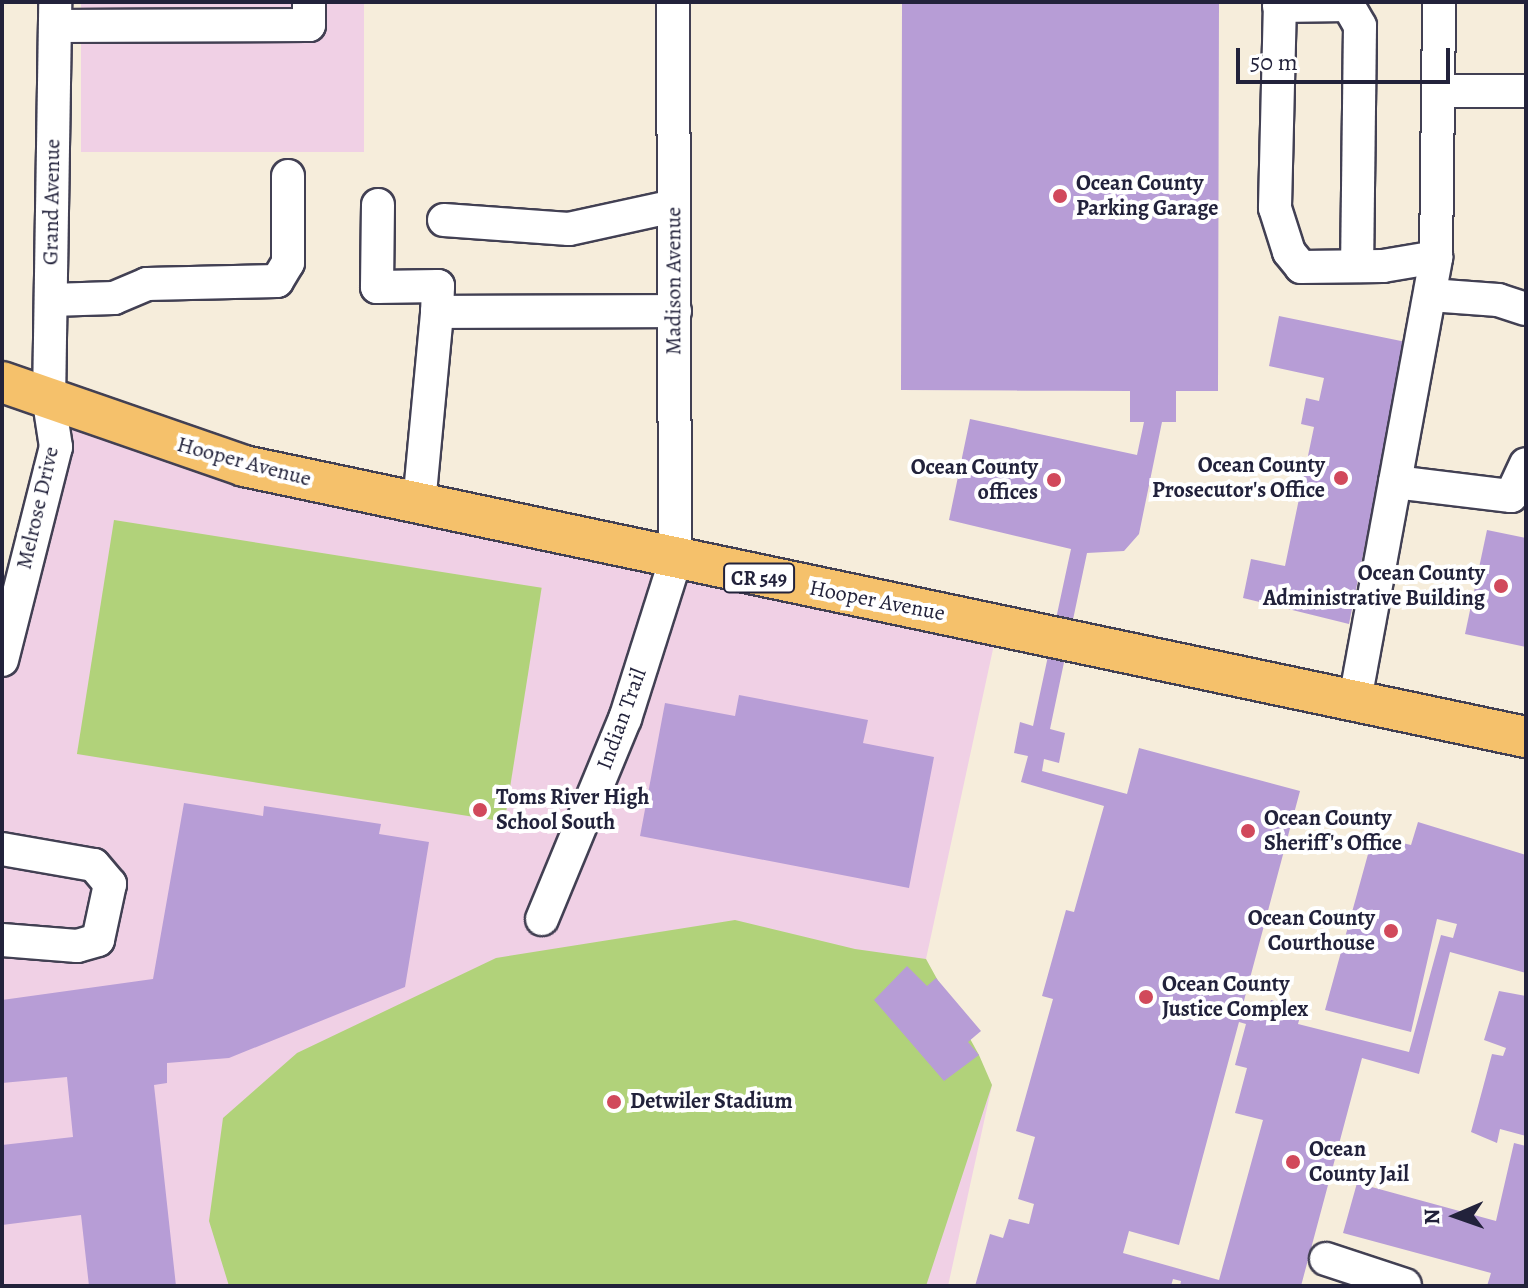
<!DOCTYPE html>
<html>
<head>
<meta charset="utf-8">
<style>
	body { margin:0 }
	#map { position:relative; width:1528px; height:1288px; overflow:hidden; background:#f6eddb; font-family:Alegreya,serif }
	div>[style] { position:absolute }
	.built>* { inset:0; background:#f0d0e5; transform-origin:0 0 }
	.green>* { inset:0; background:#b1d27a; transform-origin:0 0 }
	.building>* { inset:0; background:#b79dd6 }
	.roads { filter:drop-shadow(2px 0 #424053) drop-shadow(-2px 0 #424053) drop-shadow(0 2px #424053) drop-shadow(0 -2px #424053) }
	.minor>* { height:32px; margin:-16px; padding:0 16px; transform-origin:16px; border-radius:16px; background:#fff }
	.major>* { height:40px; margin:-20px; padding:0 20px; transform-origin:20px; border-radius:20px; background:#f5c16b }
	.dots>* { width:22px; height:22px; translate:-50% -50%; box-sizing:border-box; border:4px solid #fff; border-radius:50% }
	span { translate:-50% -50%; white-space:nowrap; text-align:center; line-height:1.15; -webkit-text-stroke:8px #fff; paint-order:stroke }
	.shield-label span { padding:2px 6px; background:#fff; border:2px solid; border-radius:6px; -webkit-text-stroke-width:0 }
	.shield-label { font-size:20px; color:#22223b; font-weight:700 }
	.poi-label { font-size:22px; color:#22223b; font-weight:700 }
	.left { translate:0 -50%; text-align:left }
	.right { translate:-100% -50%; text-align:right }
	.street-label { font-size:22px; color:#22223b }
	.frame { position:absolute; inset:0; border:4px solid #22223b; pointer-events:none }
	.north { position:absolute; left:1416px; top:1176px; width:80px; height:80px; -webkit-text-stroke:6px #fff; paint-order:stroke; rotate:268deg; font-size:22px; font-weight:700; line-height:32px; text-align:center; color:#22223b }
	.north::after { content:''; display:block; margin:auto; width:28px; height:36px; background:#22223b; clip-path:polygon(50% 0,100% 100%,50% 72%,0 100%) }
	.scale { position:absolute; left:1236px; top:48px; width:214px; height:36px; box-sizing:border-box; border:4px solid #22223b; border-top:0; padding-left:10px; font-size:24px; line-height:28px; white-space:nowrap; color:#22223b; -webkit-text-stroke:6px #fff; paint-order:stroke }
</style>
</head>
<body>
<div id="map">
	<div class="built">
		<i style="left:81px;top:2px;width:283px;height:150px"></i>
		<i style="clip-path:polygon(49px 402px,998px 626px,926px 959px,992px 1085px,948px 1286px,2px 1286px,2px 660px)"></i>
	</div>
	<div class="green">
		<i style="left:114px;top:520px;width:433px;height:237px;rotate:9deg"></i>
		<i style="clip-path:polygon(735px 920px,855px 949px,926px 959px,979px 1055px,992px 1085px,926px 1286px,229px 1286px,209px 1221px,223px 1118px,297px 1053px,496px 958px)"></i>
	</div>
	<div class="building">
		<i style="clip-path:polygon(evenodd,902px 2px,1219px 2px,1218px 391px,1176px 391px,1176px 422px,1162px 422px,1139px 534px,1124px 551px,1087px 553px,1050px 729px,1065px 733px,1059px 763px,1044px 759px,1042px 771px,1127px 794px,1139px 748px,1300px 791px,1242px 1008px,1266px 1014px,1271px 1000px,1302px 1009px,1298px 1024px,1409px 1052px,1441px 935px,1453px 938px,1457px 924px,1437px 919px,1411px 1032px,1325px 1010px,1373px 836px,1411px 845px,1418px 822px,1526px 855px,1526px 973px,1450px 952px,1419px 1074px,1362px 1058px,1301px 1286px,1180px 1286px,1181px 1281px,1173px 1279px,1171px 1286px,975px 1286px,990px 1234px,1003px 1238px,1009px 1219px,1029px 1224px,1034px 1204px,1018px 1199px,1035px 1137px,1016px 1131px,1053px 999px,1042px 996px,1066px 910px,1074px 912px,1104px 806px,1021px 782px,1028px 756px,1014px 753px,1020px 722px,1033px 726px,1071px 549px,949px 520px,970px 419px,1137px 455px,1144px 422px,1130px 422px,1130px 391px,901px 390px,902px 2px,1239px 1022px,1246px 1024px,1235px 1065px,1247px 1068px,1235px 1113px,1263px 1120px,1219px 1280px,1123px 1253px,1129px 1231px,1179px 1245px,1239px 1022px)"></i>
		<i style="clip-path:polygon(1279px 316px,1406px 342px,1349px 624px,1243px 598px,1251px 559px,1285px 566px,1314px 427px,1301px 424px,1306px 398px,1319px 401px,1324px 378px,1269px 366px)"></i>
		<i style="clip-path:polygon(1487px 530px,1526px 538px,1526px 647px,1465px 634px)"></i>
		<i style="clip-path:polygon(739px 695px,868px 720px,863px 743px,934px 757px,909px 888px,640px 836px,665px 703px,735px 716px)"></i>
		<i style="clip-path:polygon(184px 803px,263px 816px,264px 806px,381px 824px,379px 834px,429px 842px,405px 987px,229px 1058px,167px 1063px,167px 1083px,154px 1085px,176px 1286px,89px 1286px,81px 1215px,2px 1225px,2px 1145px,73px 1137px,67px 1077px,2px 1083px,2px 1000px,153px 979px)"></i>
		<i style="clip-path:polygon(907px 966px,927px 986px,936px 978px,981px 1031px,968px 1042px,979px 1055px,944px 1081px,874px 1000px)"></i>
		<i style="clip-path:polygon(1499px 991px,1526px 996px,1526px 1136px,1500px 1129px,1497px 1143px,1471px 1132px,1492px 1054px,1503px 1056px,1506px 1048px,1484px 1040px)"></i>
		<i style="clip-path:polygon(1514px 1143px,1526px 1146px,1526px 1286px,1487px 1286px,1491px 1273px,1343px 1233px,1357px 1183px,1496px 1221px)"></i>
	</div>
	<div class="roads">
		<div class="minor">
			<i style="left:1280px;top:2px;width:206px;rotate:91.4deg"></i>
			<i style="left:1275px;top:208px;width:46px;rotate:72.3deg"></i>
			<i style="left:1289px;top:252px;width:19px;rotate:51deg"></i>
			<i style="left:1301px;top:267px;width:82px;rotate:-0.7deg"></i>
			<i style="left:1383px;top:266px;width:54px;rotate:-9.6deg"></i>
			<i style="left:1279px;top:6px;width:69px;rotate:-0.8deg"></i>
			<i style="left:1348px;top:5px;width:24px;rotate:60deg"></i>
			<i style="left:1360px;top:26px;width:240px;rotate:90.7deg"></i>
			<i style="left:55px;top:26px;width:254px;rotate:-0.2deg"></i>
			<i style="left:309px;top:25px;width:23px;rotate:-90deg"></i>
			<i style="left:1440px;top:91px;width:86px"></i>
			<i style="left:378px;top:205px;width:82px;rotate:90.7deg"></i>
			<i style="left:377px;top:287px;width:61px;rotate:-0.9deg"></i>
			<i style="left:438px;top:286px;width:26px;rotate:92deg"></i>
			<i style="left:444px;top:220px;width:125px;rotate:4.1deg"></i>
			<i style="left:569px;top:229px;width:107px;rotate:-12.4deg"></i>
			<i style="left:1430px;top:295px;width:68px;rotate:4.2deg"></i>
			<i style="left:1498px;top:300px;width:29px;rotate:18deg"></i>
			<i style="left:51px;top:300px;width:63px;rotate:-1.8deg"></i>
			<i style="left:114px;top:298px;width:36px;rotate:-23deg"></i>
			<i style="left:147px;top:284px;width:130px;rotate:-1.3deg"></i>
			<i style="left:277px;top:281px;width:21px;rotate:-59deg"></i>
			<i style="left:288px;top:263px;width:87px;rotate:-90deg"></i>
			<i style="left:1395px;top:482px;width:117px;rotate:6.9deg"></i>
			<i style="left:1511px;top:496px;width:35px;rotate:-65deg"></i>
			<i style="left:419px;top:504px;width:193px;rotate:-84.6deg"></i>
			<i style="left:437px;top:312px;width:238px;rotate:-0.2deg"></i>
			<i style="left:2px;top:660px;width:220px;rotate:-75.8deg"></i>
			<i style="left:56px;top:447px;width:46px;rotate:-98.8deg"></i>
			<i style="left:49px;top:402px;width:400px;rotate:-89.1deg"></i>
			<i style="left:1355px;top:700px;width:450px;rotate:-79.6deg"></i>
			<i style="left:1436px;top:257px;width:255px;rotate:-89.3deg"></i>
			<i style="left:2px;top:849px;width:93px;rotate:9.9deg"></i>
			<i style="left:94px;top:865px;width:25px;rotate:50deg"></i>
			<i style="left:110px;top:884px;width:57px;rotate:102.1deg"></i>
			<i style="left:98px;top:940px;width:22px;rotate:164deg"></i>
			<i style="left:77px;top:946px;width:75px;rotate:-175.4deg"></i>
			<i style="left:542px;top:919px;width:217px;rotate:-67.5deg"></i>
			<i style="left:625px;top:719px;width:166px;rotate:-72.4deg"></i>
			<i style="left:675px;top:561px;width:559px;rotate:-90.2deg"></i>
			<i style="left:1326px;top:1259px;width:83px;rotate:18.2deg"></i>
		</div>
		<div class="major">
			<i style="left:2px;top:382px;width:256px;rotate:19.1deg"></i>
			<i style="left:244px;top:466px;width:1310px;rotate:11.94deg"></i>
		</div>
	</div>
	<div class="dots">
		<i style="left:1060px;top:196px;background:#d1495b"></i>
		<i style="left:1341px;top:478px;background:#d1495b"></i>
		<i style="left:1054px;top:480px;background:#d1495b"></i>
		<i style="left:1501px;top:586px;background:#d1495b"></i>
		<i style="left:480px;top:810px;background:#d1495b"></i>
		<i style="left:1248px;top:831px;background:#d1495b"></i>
		<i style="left:1391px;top:931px;background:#d1495b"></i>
		<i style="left:1146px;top:997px;background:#d1495b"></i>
		<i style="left:614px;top:1102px;background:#d1495b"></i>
		<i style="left:1293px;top:1162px;background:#d1495b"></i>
	</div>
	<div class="shield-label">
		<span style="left:759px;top:578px">CR 549</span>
	</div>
	<div class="poi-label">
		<span class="left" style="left:1076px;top:196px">Ocean County<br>Parking Garage</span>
		<span class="right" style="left:1325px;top:478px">Ocean County<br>Prosecutor's Office</span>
		<span class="right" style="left:1038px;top:480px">Ocean County<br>offices</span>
		<span class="right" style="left:1485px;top:586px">Ocean County<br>Administrative Building</span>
		<span class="left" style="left:496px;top:810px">Toms River High<br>School South</span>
		<span class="left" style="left:1264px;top:831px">Ocean County<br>Sheriff's Office</span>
		<span class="right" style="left:1375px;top:931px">Ocean County<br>Courthouse</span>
		<span class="left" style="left:1162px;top:997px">Ocean County<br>Justice Complex</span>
		<span class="left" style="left:630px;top:1102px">Detwiler Stadium</span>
		<span class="left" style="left:1309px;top:1162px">Ocean<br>County Jail</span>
	</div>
	<div class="street-label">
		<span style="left:52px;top:202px;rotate:-89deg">Grand Avenue</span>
		<span style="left:674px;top:281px;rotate:-90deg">Madison Avenue</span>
		<span style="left:244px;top:462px;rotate:15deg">Hooper Avenue</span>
		<span style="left:38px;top:508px;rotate:-77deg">Melrose Drive</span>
		<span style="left:877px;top:601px;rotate:11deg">Hooper Avenue</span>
		<span style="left:622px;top:719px;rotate:-70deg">Indian Trail</span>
	</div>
	<div class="frame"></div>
	<div class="north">N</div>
	<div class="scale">50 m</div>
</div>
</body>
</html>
